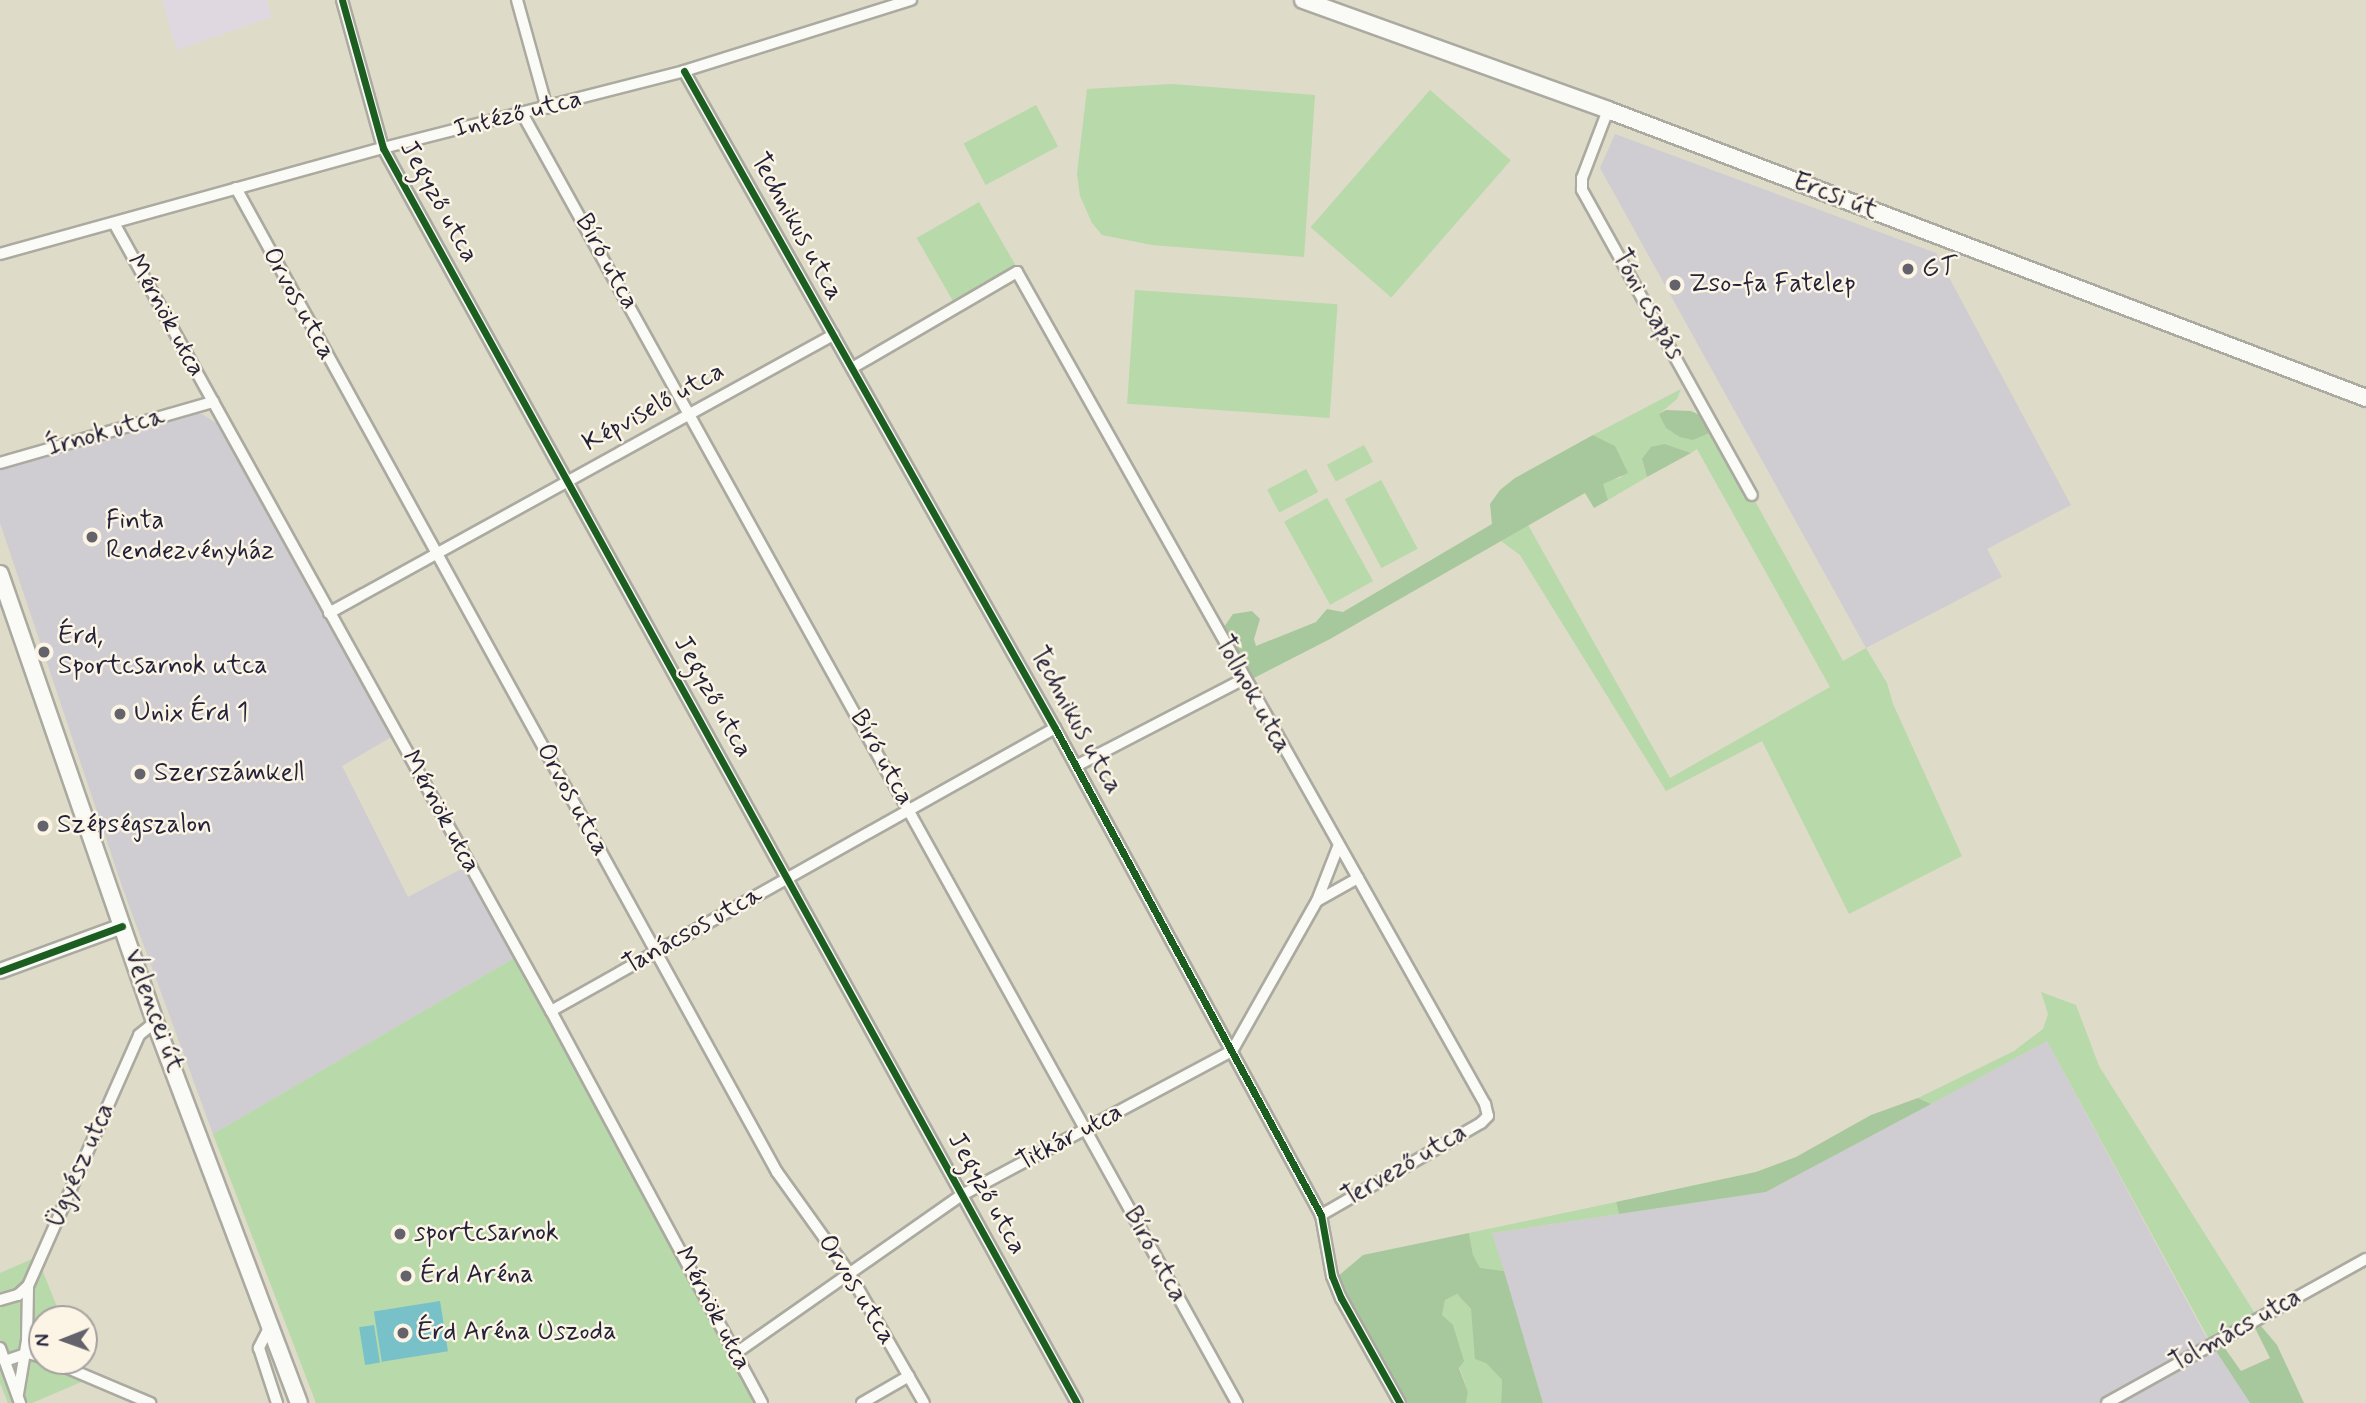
<!DOCTYPE html>
<html>
<head>
<meta charset="utf-8">
<style>
	body { margin:0 }
	#map { position:relative; width:2366px; height:1403px; overflow:hidden; background:#dedbc8; font-family:Mynerve,sans-serif }
	div>[style] { position:absolute }
	.built>* { inset:0; background:#dfd8e1 }
	.industrial>* { inset:0; background:#cfcdd2 }
	.green>* { inset:0; background:#b8d9a9; transform-origin:0 0 }
	.forest>* { inset:0; background:#a7c89d }
	.water>* { inset:0; background:#78c1c9; transform-origin:0 0 }
	.roads { filter:drop-shadow(2px 0 #abaaa0) drop-shadow(-2px 0 #abaaa0) drop-shadow(0 2px #abaaa0) drop-shadow(0 -2px #abaaa0) }
	.minor>* { height:10px; margin:-5px; padding:0 5px; transform-origin:5px; border-radius:5px; background:#fafaf7 }
	.tertiary>* { height:14px; margin:-7px; padding:0 7px; transform-origin:7px; border-radius:7px; background:#fafaf7 }
	.secondary>* { height:16px; margin:-8px; padding:0 8px; transform-origin:8px; border-radius:8px; background:#fafaf7 }
	.cycleway>* { height:7px; margin:-3.5px; padding:0 3.5px; transform-origin:3.5px; border-radius:3.5px; background:#1b5e20 }
	.dots>* { width:19px; height:19px; translate:-50% -50%; box-sizing:border-box; border:4px solid #fcf5e5; border-radius:50% }
	span { translate:-50% -50%; white-space:nowrap; text-align:center; line-height:1.15; -webkit-text-stroke:5px #fcf5e5; paint-order:stroke }
	.street-label { font-size:26px; color:#22223b }
	.poi-label { font-size:26px; color:#22223b }
	.left { translate:0 -50%; text-align:left }
	.north { position:absolute; left:28px; top:1305px; width:70px; height:70px; box-sizing:border-box; background:#fcf5e5; border:2px solid #a5a1a1; border-radius:50%; rotate:269deg; font-size:19px; font-weight:700; line-height:28px; text-align:center; color:#22223b }
	.north::after { content:''; display:block; margin:auto; width:24px; height:32px; background:#64636c; clip-path:polygon(50% 0,100% 100%,50% 72%,0 100%) }
</style>
</head>
<body>
<div id="map">
	<div class="built">
		<i style="clip-path:polygon(162px 0,266px 0,272px 17px,177px 50px)"></i>
	</div>
	<div class="industrial">
		<i style="clip-path:polygon(1615px 134px,1936px 253px,2071px 505px,1987px 549px,2002px 577px,1866px 648px,1600px 168px)"></i>
		<i style="clip-path:polygon(191px 414px,202px 414px,216px 423px,393px 736px,342px 766px,408px 897px,465px 867px,516px 957px,213px 1134px,123px 889px,0 523px,0 468px)"></i>
		<i style="clip-path:polygon(2047px 1041px,2204px 1333px,2250px 1403px,1543px 1403px,1492px 1233px,1766px 1192px)"></i>
	</div>
	<div class="green">
		<i style="clip-path:polygon(1172px 84px,1315px 95px,1304px 257px,1152px 245px,1102px 235px,1092px 223px,1080px 196px,1077px 174px,1087px 89px)"></i>
		<i style="left:1430px;top:90px;width:107px;height:182px;rotate:41deg"></i>
		<i style="left:1036px;top:105px;width:47px;height:82px;rotate:62deg"></i>
		<i style="left:979px;top:202px;width:79px;height:72px;rotate:60deg"></i>
		<i style="left:1135px;top:290px;width:203px;height:114px;rotate:4deg"></i>
		<i style="clip-path:polygon(1681px 389px,1677px 399px,1659px 414px,1716px 430px,1843px 661px,1866px 648px,1887px 683px,1893px 704px,1962px 856px,1849px 914px,1762px 741px,1666px 791px,1520px 555px,1501px 541px,1528px 525px,1670px 778px,1830px 687px,1697px 449px,1691px 453px,1665px 444px,1642px 460px,1647px 477px,1608px 500px,1602px 484px,1610px 479px,1621px 478px,1615px 446px,1593px 435px)"></i>
		<i style="left:1364px;top:445px;width:19px;height:42px;rotate:62deg"></i>
		<i style="left:1306px;top:469px;width:26px;height:44px;rotate:62deg"></i>
		<i style="left:1381px;top:480px;width:78px;height:41px;rotate:62deg"></i>
		<i style="left:1327px;top:498px;width:95px;height:49px;rotate:61deg"></i>
		<i style="clip-path:polygon(516px 957px,539px 999px,757px 1403px,316px 1403px,213px 1134px)"></i>
		<i style="clip-path:polygon(2041px 992px,2076px 1005px,2099px 1066px,2256px 1315px,2212px 1345px,2047px 1041px,1931px 1104px,1918px 1098px,2014px 1051px,2043px 1029px,2048px 1014px)"></i>
		<i style="clip-path:polygon(1616px 1202px,1619px 1214px,1492px 1233px,1504px 1271px,1480px 1269px,1473px 1255px,1469px 1233px)"></i>
		<i style="clip-path:polygon(37px 1257px,62px 1319px,42px 1319px,42px 1361px,79px 1361px,86px 1380px,32px 1403px,8px 1403px,0 1383px,0 1273px)"></i>
		<i style="clip-path:polygon(1457px 1294px,1471px 1309px,1475px 1330px,1486px 1363px,1502px 1380px,1501px 1403px,1466px 1403px,1468px 1392px,1442px 1315px,1445px 1300px)"></i>
	</div>
	<div class="forest">
		<i style="clip-path:polygon(1666px 410px,1691px 411px,1702px 416px,1716px 430px,1693px 440px,1680px 437px,1666px 428px,1659px 414px)"></i>
		<i style="clip-path:polygon(1593px 435px,1615px 446px,1628px 473px,1603px 484px,1608px 500px,1594px 508px,1585px 493px,1330px 639px,1250px 680px,1222px 630px,1233px 614px,1252px 611px,1260px 619px,1254px 639px,1256px 646px,1316px 622px,1327px 609px,1343px 612px,1492px 524px,1490px 504px,1500px 490px,1515px 478px)"></i>
		<i style="clip-path:polygon(1665px 444px,1691px 453px,1647px 477px,1642px 459px,1651px 447px)"></i>
		<i style="clip-path:polygon(1918px 1098px,1931px 1104px,1766px 1192px,1619px 1214px,1616px 1202px,1756px 1172px,1796px 1157px,1871px 1115px)"></i>
		<i style="clip-path:polygon(1469px 1233px,1473px 1255px,1480px 1268px,1504px 1271px,1543px 1403px,1501px 1403px,1502px 1380px,1486px 1363px,1475px 1359px,1471px 1309px,1457px 1294px,1445px 1300px,1442px 1315px,1453px 1325px,1464px 1361px,1459px 1368px,1468px 1392px,1466px 1403px,1405px 1403px,1344px 1297px,1337px 1277px,1363px 1255px)"></i>
		<i style="clip-path:polygon(2256px 1320px,2277px 1345px,2304px 1403px,2250px 1403px,2212px 1345px,2219px 1340px,2241px 1371px,2270px 1358px,2252px 1322px)"></i>
	</div>
	<div class="water">
		<i style="left:440px;top:1301px;width:51px;height:67px;rotate:81deg"></i>
		<i style="left:374px;top:1325px;width:38px;height:15px;rotate:81deg"></i>
	</div>
	<div class="roads">
		<div class="minor">
			<i style="left:342px;top:0;width:154px;rotate:74.5deg"></i>
			<i style="left:383px;top:148px;width:1434px;rotate:61.06deg"></i>
			<i style="left:517px;top:0;width:112px;rotate:74.5deg"></i>
			<i style="left:684px;top:71px;width:755px;rotate:60.55deg"></i>
			<i style="left:1055px;top:728px;width:555px;rotate:61.36deg"></i>
			<i style="left:1321px;top:1215px;width:62px;rotate:79.8deg"></i>
			<i style="left:1332px;top:1276px;width:24px;rotate:68deg"></i>
			<i style="left:1341px;top:1298px;width:120px;rotate:60.7deg"></i>
			<i style="left:1608px;top:110px;width:73px;rotate:110.9deg"></i>
			<i style="left:1582px;top:178px;width:12px;rotate:90deg"></i>
			<i style="left:1582px;top:190px;width:349px;rotate:60.9deg"></i>
			<i style="left:523px;top:115px;width:1473px;rotate:61deg"></i>
			<i style="left:236px;top:188px;width:1123px;rotate:61.2deg"></i>
			<i style="left:777px;top:1172px;width:122px;rotate:54.4deg"></i>
			<i style="left:848px;top:1271px;width:152px;rotate:60.1deg"></i>
			<i style="left:114px;top:223px;width:901px;rotate:60.99deg"></i>
			<i style="left:551px;top:1011px;width:445px;rotate:61.7deg"></i>
			<i style="left:0;top:254px;width:397px;rotate:-15.5deg"></i>
			<i style="left:383px;top:148px;width:311px;rotate:-14.3deg"></i>
			<i style="left:684px;top:71px;width:238px;rotate:-17.4deg"></i>
			<i style="left:852px;top:368px;width:191px;rotate:-30.2deg"></i>
			<i style="left:1017px;top:272px;width:955px;rotate:60.64deg"></i>
			<i style="left:1485px;top:1104px;width:12px;rotate:76deg"></i>
			<i style="left:1488px;top:1116px;width:10px;rotate:135deg"></i>
			<i style="left:1481px;top:1123px;width:185px;rotate:150.1deg"></i>
			<i style="left:0;top:463px;width:222px;rotate:-16deg"></i>
			<i style="left:329px;top:613px;width:576px;rotate:-28.88deg"></i>
			<i style="left:1076px;top:766px;width:189px;rotate:-27.4deg"></i>
			<i style="left:1338px;top:847px;width:58px;rotate:111.3deg"></i>
			<i style="left:1317px;top:901px;width:47px;rotate:-29.3deg"></i>
			<i style="left:551px;top:1011px;width:578px;rotate:-29.31deg"></i>
			<i style="left:0;top:1300px;width:19px;rotate:-16deg"></i>
			<i style="left:18px;top:1295px;width:13px;rotate:-42deg"></i>
			<i style="left:28px;top:1286px;width:274px;rotate:-66.1deg"></i>
			<i style="left:139px;top:1035px;width:21px;rotate:-39deg"></i>
			<i style="left:270px;top:1326px;width:25px;rotate:117deg"></i>
			<i style="left:259px;top:1348px;width:58px;rotate:71.9deg"></i>
			<i style="left:0;top:1348px;width:59px;rotate:70deg"></i>
			<i style="left:736px;top:1353px;width:276px;rotate:-35deg"></i>
			<i style="left:962px;top:1195px;width:306px;rotate:-28.1deg"></i>
			<i style="left:1232px;top:1051px;width:172px;rotate:-60.5deg"></i>
			<i style="left:5px;top:1361px;width:24px;rotate:-19deg"></i>
			<i style="left:28px;top:1353px;width:15px;rotate:16deg"></i>
			<i style="left:51px;top:1361px;width:108px;rotate:23deg"></i>
			<i style="left:18px;top:1394px;width:55px;rotate:-80.5deg"></i>
			<i style="left:27px;top:1340px;width:54px;rotate:-88.9deg"></i>
			<i style="left:862px;top:1403px;width:54px;rotate:-29.9deg"></i>
			<i style="left:2107px;top:1403px;width:296px;rotate:-29.1deg"></i>
		</div>
		<div class="tertiary">
			<i style="left:0;top:971px;width:130px;rotate:-20.2deg"></i>
		</div>
		<div class="secondary">
			<i style="left:1303px;top:0;width:324px;rotate:19.8deg"></i>
			<i style="left:1608px;top:110px;width:811px;rotate:20.8deg"></i>
			<i style="left:0;top:574px;width:474px;rotate:70.9deg"></i>
			<i style="left:155px;top:1022px;width:407px;rotate:69.3deg"></i>
		</div>
	</div>
	<div class="cycleway">
		<i style="left:342px;top:0;width:154px;rotate:74.5deg"></i>
		<i style="left:383px;top:148px;width:1434px;rotate:61.06deg"></i>
		<i style="left:684px;top:71px;width:755px;rotate:60.55deg"></i>
		<i style="left:1055px;top:728px;width:555px;rotate:61.36deg"></i>
		<i style="left:1321px;top:1215px;width:62px;rotate:79.8deg"></i>
		<i style="left:1332px;top:1276px;width:24px;rotate:68deg"></i>
		<i style="left:1341px;top:1298px;width:120px;rotate:60.7deg"></i>
		<i style="left:0;top:971px;width:130px;rotate:-20.2deg"></i>
	</div>
	<div class="dots">
		<i style="left:1908px;top:269px;background:#64636c"></i>
		<i style="left:1675px;top:285px;background:#64636c"></i>
		<i style="left:92px;top:537px;background:#64636c"></i>
		<i style="left:44px;top:652px;background:#64636c"></i>
		<i style="left:120px;top:714px;background:#64636c"></i>
		<i style="left:140px;top:774px;background:#64636c"></i>
		<i style="left:43px;top:826px;background:#64636c"></i>
		<i style="left:400px;top:1234px;background:#64636c"></i>
		<i style="left:406px;top:1276px;background:#64636c"></i>
		<i style="left:403px;top:1333px;background:#64636c"></i>
	</div>
	<div class="street-label">
		<span style="left:518px;top:115px;rotate:-14deg">Intéző utca</span>
		<span style="left:1835px;top:197px;rotate:21deg">Ercsi út</span>
		<span style="left:438px;top:202px;rotate:61deg">Jegyző utca</span>
		<span style="left:796px;top:227px;rotate:61deg">Technikus utca</span>
		<span style="left:606px;top:262px;rotate:61deg">Bíró utca</span>
		<span style="left:298px;top:304px;rotate:61deg">Orvos utca</span>
		<span style="left:1647px;top:305px;rotate:61deg">Tóni csapás</span>
		<span style="left:165px;top:316px;rotate:61deg">Mérnök utca</span>
		<span style="left:654px;top:408px;rotate:-29deg">Képviselő utca</span>
		<span style="left:106px;top:433px;rotate:-16deg">Írnok utca</span>
		<span style="left:1252px;top:695px;rotate:61deg">Tollnok utca</span>
		<span style="left:712px;top:697px;rotate:61deg">Jegyző utca</span>
		<span style="left:1075px;top:721px;rotate:61deg">Technikus utca</span>
		<span style="left:881px;top:758px;rotate:61deg">Bíró utca</span>
		<span style="left:572px;top:800px;rotate:61deg">Orvos utca</span>
		<span style="left:440px;top:812px;rotate:61deg">Mérnök utca</span>
		<span style="left:693px;top:931px;rotate:-29deg">Tanácsos utca</span>
		<span style="left:153px;top:1011px;rotate:70deg">Velencei út</span>
		<span style="left:1070px;top:1138px;rotate:-28deg">Titkár utca</span>
		<span style="left:81px;top:1166px;rotate:-66deg">Ügyész utca</span>
		<span style="left:1405px;top:1166px;rotate:-30deg">Tervező utca</span>
		<span style="left:986px;top:1194px;rotate:61deg">Jegyző utca</span>
		<span style="left:1154px;top:1255px;rotate:61deg">Bíró utca</span>
		<span style="left:856px;top:1290px;rotate:58deg">Orvos utca</span>
		<span style="left:712px;top:1309px;rotate:62deg">Mérnök utca</span>
		<span style="left:2236px;top:1331px;rotate:-29deg">Tolmács utca</span>
	</div>
	<div class="poi-label">
		<span class="left" style="left:1922px;top:269px">GT</span>
		<span class="left" style="left:1689px;top:285px">Zso-fa Fatelep</span>
		<span class="left" style="left:106px;top:537px">Finta<br>Rendezvényház</span>
		<span class="left" style="left:58px;top:652px">Érd,<br>Sportcsarnok utca</span>
		<span class="left" style="left:134px;top:714px">Unix Érd 1</span>
		<span class="left" style="left:154px;top:774px">Szerszámkell</span>
		<span class="left" style="left:57px;top:826px">Szépségszalon</span>
		<span class="left" style="left:414px;top:1234px">sportcsarnok</span>
		<span class="left" style="left:420px;top:1276px">Érd Aréna</span>
		<span class="left" style="left:417px;top:1333px">Érd Aréna Uszoda</span>
	</div>
	<div class="north">N</div>
</div>
</body>
</html>
